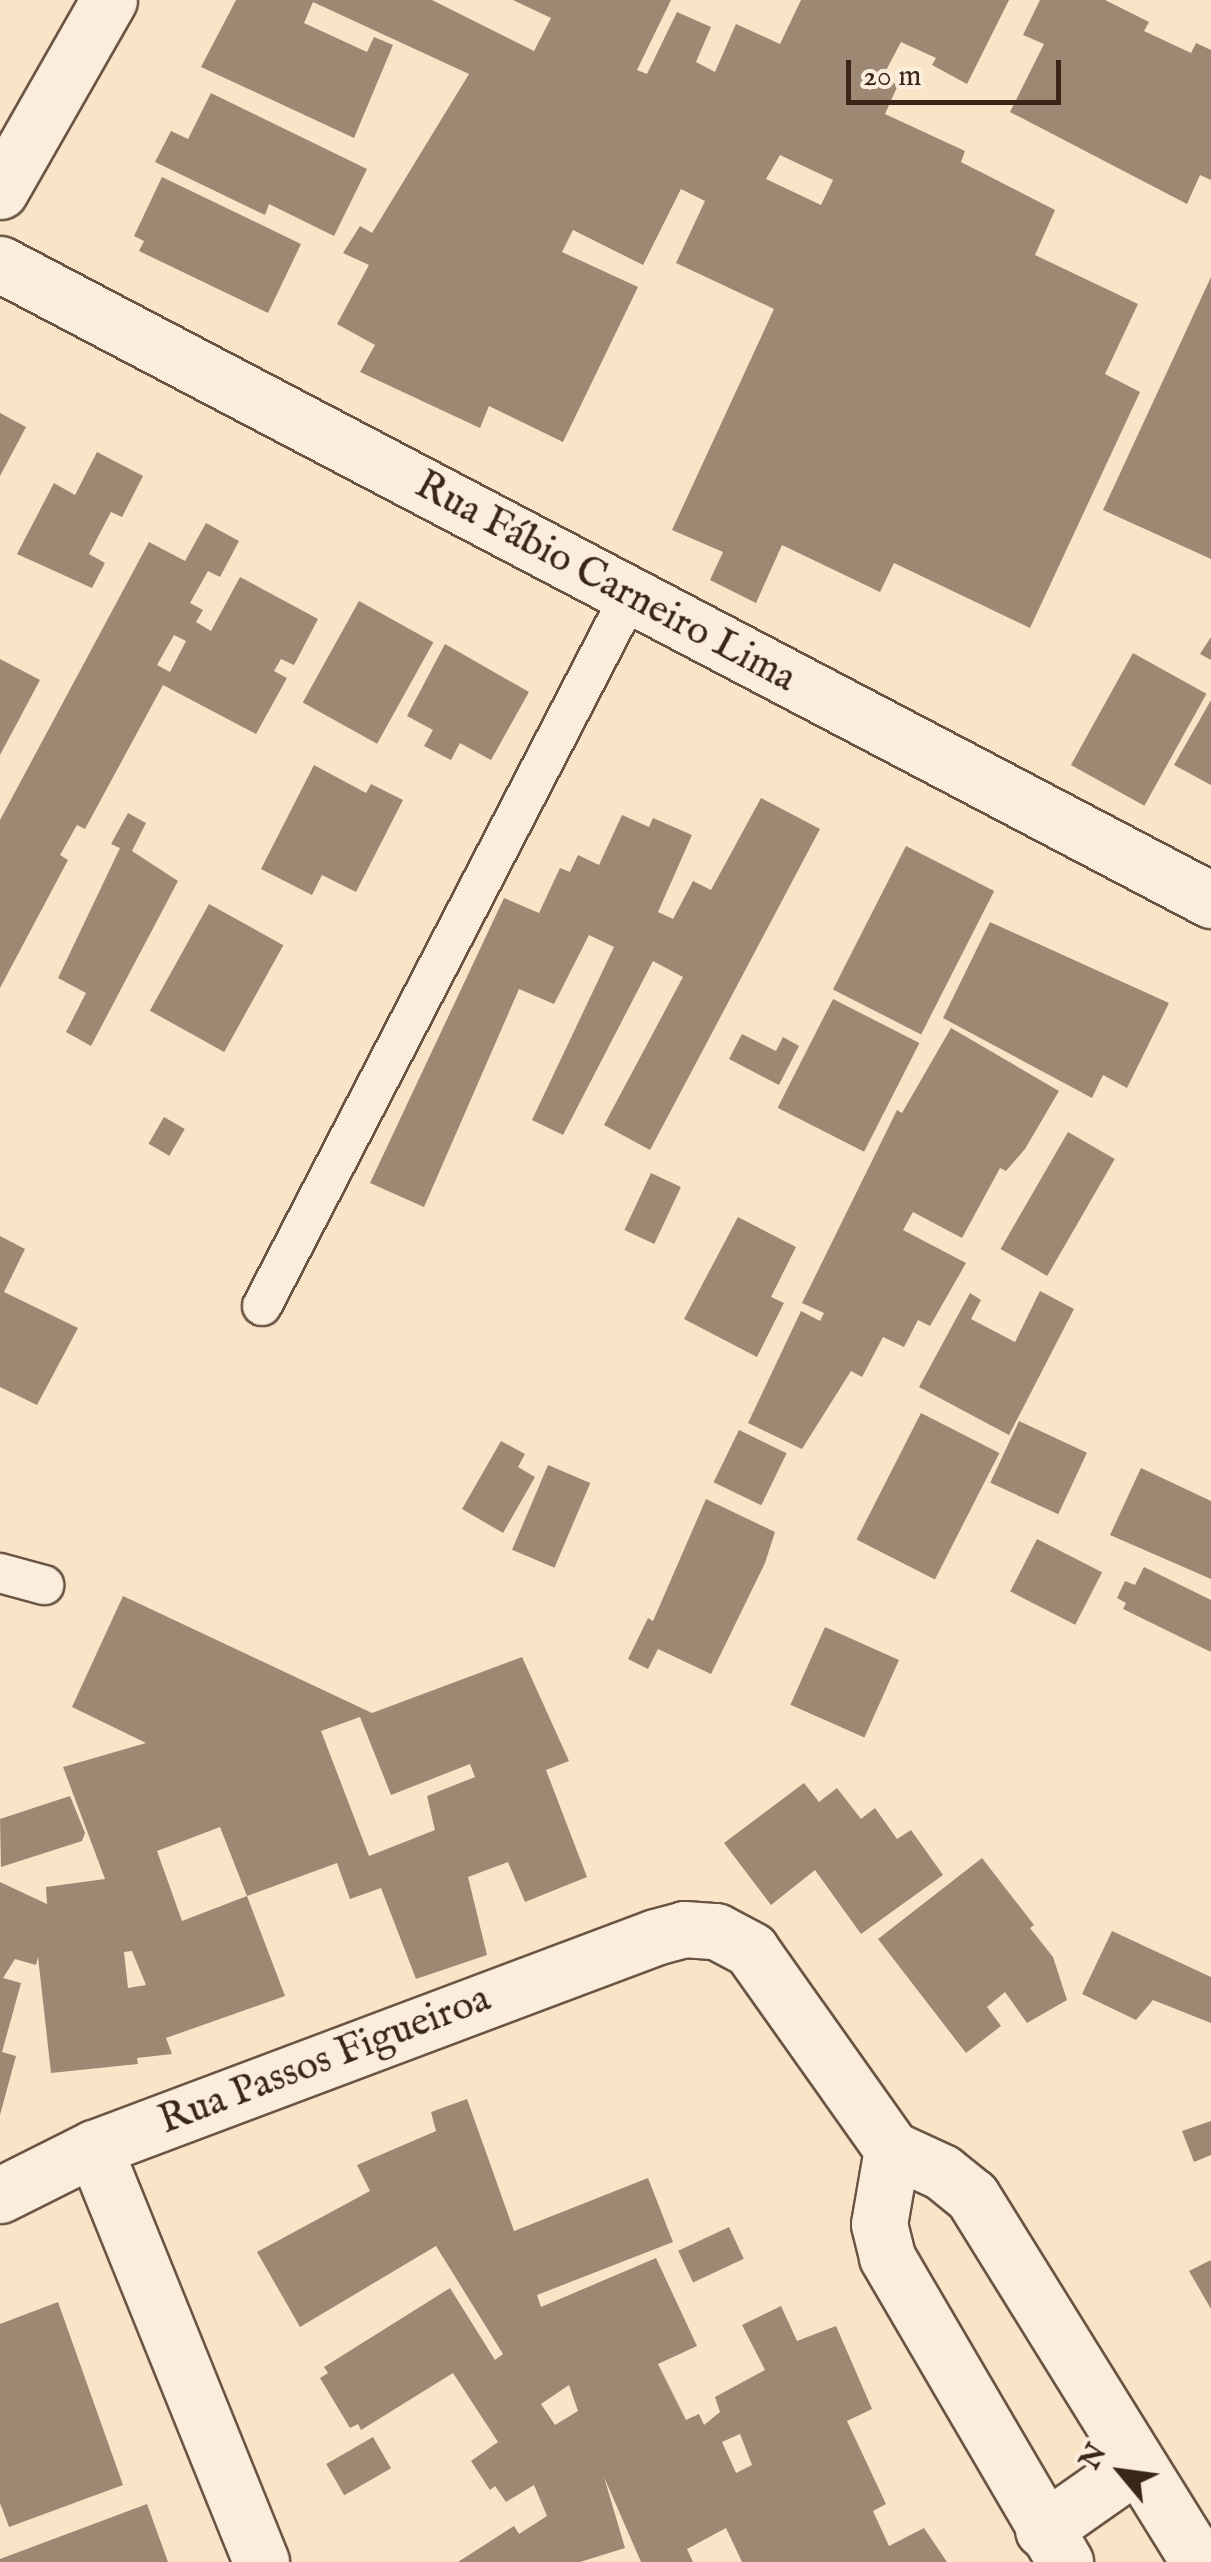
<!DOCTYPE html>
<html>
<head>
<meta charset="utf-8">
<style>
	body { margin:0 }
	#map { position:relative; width:1211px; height:2562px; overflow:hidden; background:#f9e4c8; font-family:"IM FELL English",serif }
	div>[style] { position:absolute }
	.building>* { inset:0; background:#9d8874; transform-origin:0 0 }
	.roads { filter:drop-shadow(2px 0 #6a5545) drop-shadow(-2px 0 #6a5545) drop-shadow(0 2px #6a5545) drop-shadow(0 -2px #6a5545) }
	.service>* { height:38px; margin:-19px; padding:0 19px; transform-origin:19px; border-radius:19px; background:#fbeddb }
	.minor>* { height:55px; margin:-27.5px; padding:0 27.5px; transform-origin:27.5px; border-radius:27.5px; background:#fbeddb }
	.tertiary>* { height:55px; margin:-27.5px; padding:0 27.5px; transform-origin:27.5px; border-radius:27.5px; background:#fbeddb }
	span { translate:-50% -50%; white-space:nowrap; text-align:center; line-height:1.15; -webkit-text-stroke:10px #fbeddb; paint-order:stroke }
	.street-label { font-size:40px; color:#3a2519 }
	.north { position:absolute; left:1071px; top:2422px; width:100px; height:100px; -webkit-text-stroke:8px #fbeddb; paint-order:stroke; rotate:299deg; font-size:28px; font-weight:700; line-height:40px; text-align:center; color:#3a2519 }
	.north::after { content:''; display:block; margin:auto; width:35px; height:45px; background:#3a2519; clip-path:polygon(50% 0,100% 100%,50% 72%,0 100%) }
	.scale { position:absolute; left:846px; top:60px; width:215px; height:45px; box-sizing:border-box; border:5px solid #3a2519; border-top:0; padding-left:12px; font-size:30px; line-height:35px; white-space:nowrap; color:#3a2519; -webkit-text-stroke:8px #fbeddb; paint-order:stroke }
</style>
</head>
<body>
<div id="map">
	<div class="building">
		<i style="clip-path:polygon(evenodd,236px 0,432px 0,534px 51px,551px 18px,513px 0,671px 0,637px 70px,647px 74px,677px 12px,711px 27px,696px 62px,715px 72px,736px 24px,780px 44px,801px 0,1009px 0,967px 84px,932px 65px,936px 58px,901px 42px,882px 78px,898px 85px,885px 114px,965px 151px,961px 162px,1055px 210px,1035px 255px,1138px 304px,1105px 374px,1140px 392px,1030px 628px,894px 563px,880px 592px,782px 545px,756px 603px,710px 580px,723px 552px,672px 530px,774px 309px,676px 263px,705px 201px,681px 189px,643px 265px,573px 230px,562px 252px,638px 287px,563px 442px,489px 406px,480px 428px,360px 372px,375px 345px,337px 324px,369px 265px,343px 253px,360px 226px,372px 233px,469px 74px,313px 2px,304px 23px,367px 52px,374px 37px,393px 45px,354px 138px,201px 67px,236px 0,780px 155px,833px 180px,821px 205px,766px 179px,780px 155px)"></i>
		<i style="clip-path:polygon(1040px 0,1105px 0,1149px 22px,1144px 31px,1191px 53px,1196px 43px,1211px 50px,1211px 180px,1200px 175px,1187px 204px,1010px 112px,1044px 44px,1023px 35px)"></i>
		<i style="clip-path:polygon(211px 93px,367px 169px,334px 236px,269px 204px,265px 215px,155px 162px,171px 131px,188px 139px)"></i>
		<i style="clip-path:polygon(162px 177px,301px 244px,268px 313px,139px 251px,144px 241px,134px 236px)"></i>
		<i style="clip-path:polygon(1211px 277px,1211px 559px,1103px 510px)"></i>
		<i style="clip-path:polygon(0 413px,26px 427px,0 476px)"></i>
		<i style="clip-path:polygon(97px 452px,143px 476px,122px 517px,111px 512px,89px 554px,105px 563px,92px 588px,17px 554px,54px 483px,75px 495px)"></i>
		<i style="clip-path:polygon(evenodd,206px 523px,239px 541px,220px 577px,208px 571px,190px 603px,203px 610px,196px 622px,211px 631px,240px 577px,318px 619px,294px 665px,281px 659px,274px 671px,287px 678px,256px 734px,163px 685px,85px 829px,77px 825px,60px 855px,68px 860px,0 988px,0 820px,149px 542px,185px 561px,206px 523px,174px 635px,186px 641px,170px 672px,157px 665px,174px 635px)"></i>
		<i style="left:359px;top:601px;width:85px;height:116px;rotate:29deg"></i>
		<i style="clip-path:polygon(1211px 637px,1211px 660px,1200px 654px)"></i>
		<i style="clip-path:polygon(445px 644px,529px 692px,491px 760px,460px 743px,451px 760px,424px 746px,433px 730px,407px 716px)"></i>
		<i style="left:1133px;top:653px;width:84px;height:128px;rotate:29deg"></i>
		<i style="clip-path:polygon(0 659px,40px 680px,0 755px)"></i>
		<i style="clip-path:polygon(1211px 700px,1211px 785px,1174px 765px)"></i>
		<i style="clip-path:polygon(314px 765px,366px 793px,371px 784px,403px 800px,356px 892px,322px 875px,312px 895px,261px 869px)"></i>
		<i style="clip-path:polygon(761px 798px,820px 829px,650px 1150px,604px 1125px,683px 977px,653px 961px,563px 1135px,532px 1120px,614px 947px,589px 935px,554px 1004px,519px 989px,424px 1207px,370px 1183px,504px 898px,539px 913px,560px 868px,570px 872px,578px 855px,599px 865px,622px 815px,649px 827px,653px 818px,692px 835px,658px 912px,673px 919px,693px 881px,711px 890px)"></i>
		<i style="clip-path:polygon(128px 813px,146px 823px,132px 851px,178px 881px,91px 1046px,66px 1032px,86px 993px,58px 978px,120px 848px,111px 844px)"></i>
		<i style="left:906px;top:846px;width:99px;height:161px;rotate:27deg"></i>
		<i style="left:209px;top:904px;width:85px;height:122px;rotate:29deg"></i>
		<i style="clip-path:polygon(990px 922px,1169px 1003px,1127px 1088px,1103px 1075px,1092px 1098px,943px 1018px)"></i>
		<i style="left:833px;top:999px;width:97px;height:122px;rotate:27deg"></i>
		<i style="clip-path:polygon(951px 1028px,1059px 1091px,1025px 1149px,1006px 1171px,1000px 1168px,962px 1238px,913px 1212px,903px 1230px,966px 1263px,930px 1326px,918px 1320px,904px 1347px,883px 1337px,862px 1377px,851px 1371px,802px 1449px,748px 1423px,801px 1311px,820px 1321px,824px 1313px,802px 1303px,897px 1110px,902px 1113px)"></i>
		<i style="clip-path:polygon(742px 1034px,776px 1051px,783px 1037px,799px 1046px,779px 1085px,729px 1059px)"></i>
		<i style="left:164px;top:1117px;width:24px;height:31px;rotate:30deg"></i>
		<i style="left:1068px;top:1132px;width:54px;height:135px;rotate:30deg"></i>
		<i style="left:651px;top:1173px;width:33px;height:63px;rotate:25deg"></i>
		<i style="clip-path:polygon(738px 1217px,796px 1247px,771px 1297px,784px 1303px,757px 1357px,684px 1319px)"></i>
		<i style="clip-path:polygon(0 1236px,25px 1249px,4px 1292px,78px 1328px,37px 1405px,0 1387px)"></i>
		<i style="clip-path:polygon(1040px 1291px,1074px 1309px,1009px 1435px,919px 1387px,970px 1293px,981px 1300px,971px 1319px,1015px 1342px)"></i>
		<i style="left:921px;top:1413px;width:88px;height:142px;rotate:27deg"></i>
		<i style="left:1019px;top:1421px;width:75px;height:68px;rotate:25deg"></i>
		<i style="left:739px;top:1430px;width:53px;height:58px;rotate:26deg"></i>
		<i style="clip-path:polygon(501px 1441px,525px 1454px,518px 1467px,535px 1477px,503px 1533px,462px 1509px)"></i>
		<i style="left:548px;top:1465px;width:46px;height:92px;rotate:23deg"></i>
		<i style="clip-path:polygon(1141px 1468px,1211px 1501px,1211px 1579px,1110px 1535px)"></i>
		<i style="clip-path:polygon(706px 1499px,775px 1532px,765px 1563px,711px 1674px,658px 1649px,648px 1669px,628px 1659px,648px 1618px,653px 1621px)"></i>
		<i style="left:1037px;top:1539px;width:73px;height:59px;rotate:27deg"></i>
		<i style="clip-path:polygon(1144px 1567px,1211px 1600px,1211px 1652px,1123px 1609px,1126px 1603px,1117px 1598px,1125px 1581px,1135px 1585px)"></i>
		<i style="clip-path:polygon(evenodd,123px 1596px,372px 1713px,522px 1657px,569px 1761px,546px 1770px,587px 1877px,525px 1902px,508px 1862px,468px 1877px,487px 1955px,416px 1979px,381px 1888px,350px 1899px,337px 1863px,247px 1896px,285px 1996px,166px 2038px,172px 2054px,137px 2058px,138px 2064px,51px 2073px,38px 1957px,36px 1965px,15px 1959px,3px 1978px,21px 1983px,2px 2052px,16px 2056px,0 2115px,0 1882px,47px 1904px,46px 1887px,105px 1879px,63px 1767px,146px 1743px,72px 1707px,123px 1596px,360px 1717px,391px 1795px,470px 1764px,475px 1777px,427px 1796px,435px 1830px,369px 1856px,321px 1731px,360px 1717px,123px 1596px,220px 1827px,247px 1896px,182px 1921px,157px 1851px,220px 1827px,123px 1596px,132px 1951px,146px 1985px,128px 1988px,124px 1952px,132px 1951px)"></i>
		<i style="left:825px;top:1627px;width:81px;height:85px;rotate:24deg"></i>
		<i style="clip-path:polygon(804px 1783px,819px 1802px,837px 1788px,861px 1819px,875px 1808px,897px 1839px,911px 1830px,943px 1875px,861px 1934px,815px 1870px,771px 1905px,724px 1843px)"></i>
		<i style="clip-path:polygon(70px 1796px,85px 1833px,82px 1841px,1px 1867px,0 1819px)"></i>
		<i style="clip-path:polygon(982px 1858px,1034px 1925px,1030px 1928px,1053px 1957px,1067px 2000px,1027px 2023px,1005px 1992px,987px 2007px,1001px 2026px,966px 2053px,878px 1939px)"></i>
		<i style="clip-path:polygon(1112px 1931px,1211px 1977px,1211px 2023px,1153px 2000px,1136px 2020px,1082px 1994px)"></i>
		<i style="clip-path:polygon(evenodd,467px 2099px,514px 2231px,648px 2178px,673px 2242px,537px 2295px,541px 2307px,656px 2258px,697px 2346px,658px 2364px,686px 2420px,699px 2414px,704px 2425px,720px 2412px,715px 2397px,765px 2370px,742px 2325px,781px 2306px,797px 2341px,836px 2326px,872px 2409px,847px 2421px,886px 2504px,873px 2511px,889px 2546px,924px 2528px,947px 2562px,742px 2562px,726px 2528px,687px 2549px,693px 2562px,641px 2562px,604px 2477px,625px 2548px,580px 2562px,458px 2562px,514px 2526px,519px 2534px,547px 2516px,534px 2485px,506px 2502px,495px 2486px,490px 2490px,471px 2461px,498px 2442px,453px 2373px,361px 2430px,358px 2424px,350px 2428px,320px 2378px,328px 2373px,324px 2367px,450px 2288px,495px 2360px,503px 2354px,436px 2246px,300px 2327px,257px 2252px,370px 2191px,357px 2165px,436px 2131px,431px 2112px,467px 2099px,569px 2385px,578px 2411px,555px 2425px,541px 2404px,569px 2385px,467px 2099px,740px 2434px,752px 2465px,736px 2473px,722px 2442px,740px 2434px)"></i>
		<i style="clip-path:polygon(1211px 2121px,1211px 2155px,1194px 2162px,1182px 2131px)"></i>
		<i style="left:729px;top:2227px;width:35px;height:56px;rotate:65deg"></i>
		<i style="clip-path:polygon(1211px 2260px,1211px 2309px,1189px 2271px)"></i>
		<i style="clip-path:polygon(58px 2302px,123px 2485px,9px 2527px,0 2503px,0 2324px)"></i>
		<i style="left:373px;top:2437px;width:36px;height:54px;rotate:60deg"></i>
		<i style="clip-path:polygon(147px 2504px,168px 2562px,0 2562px,0 2559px)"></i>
	</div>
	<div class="roads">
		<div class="service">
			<i style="left:262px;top:1306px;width:798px;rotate:-62.63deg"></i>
			<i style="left:0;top:1573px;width:46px;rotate:15.3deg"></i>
		</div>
		<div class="minor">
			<i style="left:0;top:264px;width:1368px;rotate:27.71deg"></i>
			<i style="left:94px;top:2148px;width:446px;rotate:68deg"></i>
			<i style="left:892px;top:2149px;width:76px;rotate:99.8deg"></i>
			<i style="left:879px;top:2224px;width:34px;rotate:76deg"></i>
			<i style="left:887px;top:2257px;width:353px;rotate:59.7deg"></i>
			<i style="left:0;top:2195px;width:105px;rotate:-26.6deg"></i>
			<i style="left:94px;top:2148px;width:599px;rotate:-20.61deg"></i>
			<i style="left:655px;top:1937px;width:30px;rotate:-15deg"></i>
			<i style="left:684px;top:1929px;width:32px;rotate:4deg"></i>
			<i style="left:716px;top:1931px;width:40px;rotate:28deg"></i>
			<i style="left:751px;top:1950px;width:244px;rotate:54.7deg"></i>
			<i style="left:892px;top:2149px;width:55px;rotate:24.7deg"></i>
			<i style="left:942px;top:2172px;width:38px;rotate:39deg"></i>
			<i style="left:972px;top:2196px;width:431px;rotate:58.2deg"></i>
			<i style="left:1043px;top:2530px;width:111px;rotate:-35.1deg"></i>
		</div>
		<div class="tertiary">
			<i style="left:0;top:191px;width:220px;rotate:-60.3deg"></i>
		</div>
	</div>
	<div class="street-label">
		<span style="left:605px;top:583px;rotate:28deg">Rua Fábio Carneiro Lima</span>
		<span style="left:325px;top:2061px;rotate:-21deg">Rua Passos Figueiroa</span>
	</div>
	<div class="north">N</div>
	<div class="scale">20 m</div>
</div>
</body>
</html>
